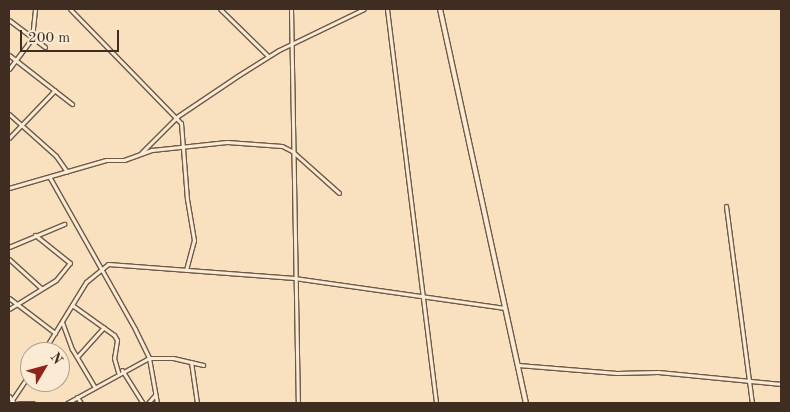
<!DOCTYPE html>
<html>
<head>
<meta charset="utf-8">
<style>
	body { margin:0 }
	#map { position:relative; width:790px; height:412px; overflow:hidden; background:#f9e0be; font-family:"Old Standard TT",serif }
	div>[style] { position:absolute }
	.roads { filter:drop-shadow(1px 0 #6e5a48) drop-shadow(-1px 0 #6e5a48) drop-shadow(0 1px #6e5a48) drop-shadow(0 -1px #6e5a48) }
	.minor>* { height:3px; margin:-1.5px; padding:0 1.5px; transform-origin:1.5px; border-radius:1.5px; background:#fbebd5 }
	.tertiary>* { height:4px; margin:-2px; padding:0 2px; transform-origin:2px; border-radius:2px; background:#fbebd5 }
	span { translate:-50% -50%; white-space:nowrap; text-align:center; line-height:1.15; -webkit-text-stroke:5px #fbebd5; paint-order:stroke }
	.frame { position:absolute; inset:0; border:10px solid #402d21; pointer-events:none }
	.north { position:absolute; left:20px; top:342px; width:50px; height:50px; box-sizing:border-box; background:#fbebd5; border:1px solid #b09f8d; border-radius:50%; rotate:53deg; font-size:14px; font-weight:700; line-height:20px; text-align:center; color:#402d21 }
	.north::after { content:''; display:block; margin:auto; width:18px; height:22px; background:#8f2418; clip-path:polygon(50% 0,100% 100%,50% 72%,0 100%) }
	.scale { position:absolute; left:20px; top:30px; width:99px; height:22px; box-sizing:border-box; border:2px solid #402d21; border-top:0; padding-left:6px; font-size:15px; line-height:18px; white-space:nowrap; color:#402d21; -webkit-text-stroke:4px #fbebd5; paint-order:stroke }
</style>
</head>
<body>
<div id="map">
	<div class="roads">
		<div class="minor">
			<i style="left:70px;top:9px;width:159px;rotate:45.8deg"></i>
			<i style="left:181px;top:123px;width:76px;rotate:85.5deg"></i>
			<i style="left:187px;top:199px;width:42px;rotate:80.3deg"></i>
			<i style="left:194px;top:240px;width:31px;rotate:105deg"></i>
			<i style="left:220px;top:9px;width:67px;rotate:44.4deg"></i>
			<i style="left:291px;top:9px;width:394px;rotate:89deg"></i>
			<i style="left:387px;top:9px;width:397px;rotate:82.9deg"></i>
			<i style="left:9px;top:20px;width:45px;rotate:36.9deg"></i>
			<i style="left:9px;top:55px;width:80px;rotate:37.9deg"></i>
			<i style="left:9px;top:69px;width:39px;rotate:-53deg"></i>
			<i style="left:32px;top:38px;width:29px;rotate:-84deg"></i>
			<i style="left:9px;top:114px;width:63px;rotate:41.8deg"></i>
			<i style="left:56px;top:156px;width:19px;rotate:55deg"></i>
			<i style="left:9px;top:138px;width:66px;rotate:-46.2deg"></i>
			<i style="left:141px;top:153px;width:52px;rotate:-45deg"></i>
			<i style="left:178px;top:116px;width:73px;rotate:-33.9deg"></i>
			<i style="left:239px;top:75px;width:47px;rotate:-32deg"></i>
			<i style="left:279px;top:50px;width:94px;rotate:-25.8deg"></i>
			<i style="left:50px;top:178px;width:173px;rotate:60.6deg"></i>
			<i style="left:135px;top:329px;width:32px;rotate:64deg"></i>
			<i style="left:149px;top:358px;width:46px;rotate:79.9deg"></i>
			<i style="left:9px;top:188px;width:101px;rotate:-16.1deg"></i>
			<i style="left:106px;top:160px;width:18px"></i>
			<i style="left:124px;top:160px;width:30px;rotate:-20deg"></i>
			<i style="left:152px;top:150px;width:75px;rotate:-6.1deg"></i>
			<i style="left:227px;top:142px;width:55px;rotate:4.2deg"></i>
			<i style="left:282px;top:146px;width:11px;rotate:27deg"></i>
			<i style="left:292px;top:151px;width:63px;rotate:41.8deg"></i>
			<i style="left:726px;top:206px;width:199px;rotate:82.5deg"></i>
			<i style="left:9px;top:247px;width:60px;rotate:-22.7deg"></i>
			<i style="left:9px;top:259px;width:43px;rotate:42.2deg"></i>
			<i style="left:9px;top:298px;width:58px;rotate:37.3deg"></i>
			<i style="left:72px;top:305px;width:52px;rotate:35.5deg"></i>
			<i style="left:114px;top:335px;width:6px;rotate:59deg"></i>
			<i style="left:117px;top:340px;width:18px;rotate:99deg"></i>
			<i style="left:114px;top:358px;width:15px;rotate:74deg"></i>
			<i style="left:9px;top:309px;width:55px;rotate:-31.7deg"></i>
			<i style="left:56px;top:280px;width:22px;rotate:-51deg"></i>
			<i style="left:70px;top:263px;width:45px;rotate:-141.3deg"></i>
			<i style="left:62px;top:322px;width:29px;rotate:70deg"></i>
			<i style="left:72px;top:349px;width:43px;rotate:59.3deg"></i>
			<i style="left:43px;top:352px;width:82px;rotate:-58.4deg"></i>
			<i style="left:86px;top:282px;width:28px;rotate:-39deg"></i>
			<i style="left:108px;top:264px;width:187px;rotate:4.3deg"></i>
			<i style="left:294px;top:278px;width:213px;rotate:8.1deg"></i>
			<i style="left:77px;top:357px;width:40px;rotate:-48deg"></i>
			<i style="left:191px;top:362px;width:41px;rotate:81.7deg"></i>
			<i style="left:518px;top:365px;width:99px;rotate:4.6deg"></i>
			<i style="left:617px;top:373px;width:41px;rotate:-1.4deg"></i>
			<i style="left:658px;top:372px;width:124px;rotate:5.6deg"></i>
			<i style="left:122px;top:370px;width:39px;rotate:58deg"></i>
			<i style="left:9px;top:396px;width:9px;rotate:54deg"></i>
			<i style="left:77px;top:397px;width:7px;rotate:56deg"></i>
			<i style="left:10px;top:403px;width:36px;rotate:-56deg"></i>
			<i style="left:19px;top:403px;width:14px"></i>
			<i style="left:67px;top:403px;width:94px;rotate:-28.8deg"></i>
			<i style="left:149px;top:358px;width:24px"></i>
			<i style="left:173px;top:358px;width:31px;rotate:13deg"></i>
			<i style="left:148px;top:403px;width:11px;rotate:-49deg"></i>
		</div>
		<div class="tertiary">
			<i style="left:440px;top:9px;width:403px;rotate:77.7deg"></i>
		</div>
	</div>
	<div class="frame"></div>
	<div class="north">N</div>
	<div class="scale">200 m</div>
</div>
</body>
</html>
